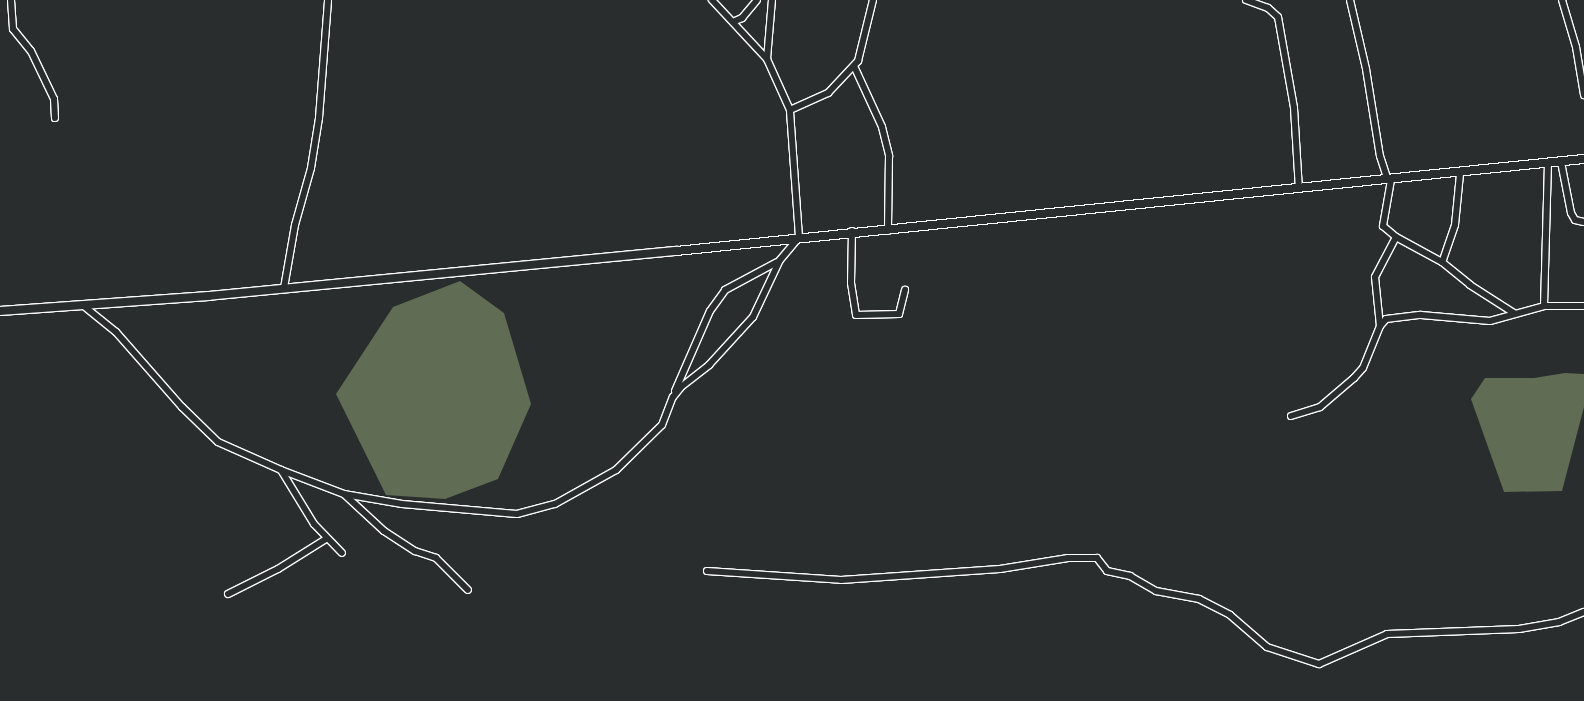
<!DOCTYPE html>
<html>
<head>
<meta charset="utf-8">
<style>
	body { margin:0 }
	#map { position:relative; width:1584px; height:701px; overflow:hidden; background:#2a2d2e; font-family:"Shantell Sans",sans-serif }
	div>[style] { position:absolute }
	.green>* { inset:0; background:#606c53 }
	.roads { filter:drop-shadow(1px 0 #fff) drop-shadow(-1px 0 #fff) drop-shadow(0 1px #fff) drop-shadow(0 -1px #fff) }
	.minor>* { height:6px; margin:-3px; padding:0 3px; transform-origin:3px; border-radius:3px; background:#2a2d2e }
	.tertiary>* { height:8px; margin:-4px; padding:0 4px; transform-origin:4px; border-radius:4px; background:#2a2d2e }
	span { translate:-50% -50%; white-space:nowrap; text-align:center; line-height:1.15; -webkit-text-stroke:4px #2a2d2e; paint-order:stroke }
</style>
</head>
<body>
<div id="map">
	<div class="green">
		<i style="clip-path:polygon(460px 281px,504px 313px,531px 404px,498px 479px,445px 499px,386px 495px,336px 394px,393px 307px)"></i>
		<i style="clip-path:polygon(1565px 373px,1584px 374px,1584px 407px,1562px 491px,1504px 492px,1471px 399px,1485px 378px,1534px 378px)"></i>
	</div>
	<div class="roads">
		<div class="minor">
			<i style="left:11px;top:0;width:29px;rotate:86deg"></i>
			<i style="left:13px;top:29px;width:28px;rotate:51deg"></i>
			<i style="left:31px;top:51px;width:53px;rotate:64.4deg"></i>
			<i style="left:54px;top:99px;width:19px;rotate:87deg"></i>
			<i style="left:1246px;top:0;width:23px;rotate:20deg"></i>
			<i style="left:1268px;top:8px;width:13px;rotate:42deg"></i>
			<i style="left:1278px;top:17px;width:92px;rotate:80deg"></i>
			<i style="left:1294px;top:108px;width:81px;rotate:86.5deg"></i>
			<i style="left:1350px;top:0;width:71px;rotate:76.9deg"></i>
			<i style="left:1366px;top:69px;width:88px;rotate:80.9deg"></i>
			<i style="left:1380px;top:156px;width:25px;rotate:72deg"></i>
			<i style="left:1562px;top:0;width:49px;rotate:73.4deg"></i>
			<i style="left:1576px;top:47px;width:49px;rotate:80.5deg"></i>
			<i style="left:735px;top:21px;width:8px;rotate:-23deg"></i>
			<i style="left:742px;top:18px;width:23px;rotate:-50deg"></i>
			<i style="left:767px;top:59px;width:59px;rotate:-85.2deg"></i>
			<i style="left:854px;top:66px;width:67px;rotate:65.3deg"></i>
			<i style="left:882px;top:127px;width:30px;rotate:76deg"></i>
			<i style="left:889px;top:156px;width:75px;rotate:90.8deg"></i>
			<i style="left:790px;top:110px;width:42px;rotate:-24.1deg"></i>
			<i style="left:828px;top:93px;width:44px;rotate:-46.8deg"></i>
			<i style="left:858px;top:61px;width:63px;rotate:-76.2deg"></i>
			<i style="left:1561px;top:162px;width:52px;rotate:78.9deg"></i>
			<i style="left:1571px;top:213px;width:8px;rotate:60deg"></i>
			<i style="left:1575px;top:220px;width:9px;rotate:13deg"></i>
			<i style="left:1460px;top:174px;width:51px;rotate:95.6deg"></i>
			<i style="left:1455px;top:225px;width:39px;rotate:109deg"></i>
			<i style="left:1442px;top:262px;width:36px;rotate:39deg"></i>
			<i style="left:1470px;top:285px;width:52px;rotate:32.5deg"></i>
			<i style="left:1391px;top:180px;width:47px;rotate:99.9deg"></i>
			<i style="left:1383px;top:226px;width:17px;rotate:40deg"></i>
			<i style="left:1396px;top:237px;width:52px;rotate:28.5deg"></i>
			<i style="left:852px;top:231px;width:52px;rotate:91.1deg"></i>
			<i style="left:851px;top:283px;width:32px;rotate:81deg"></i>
			<i style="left:856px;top:315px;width:43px;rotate:-1.3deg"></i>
			<i style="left:899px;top:314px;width:25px;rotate:-76deg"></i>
			<i style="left:284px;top:288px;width:64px;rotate:-80.1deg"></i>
			<i style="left:295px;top:225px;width:59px;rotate:-74.3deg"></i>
			<i style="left:311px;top:168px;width:51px;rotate:-80.9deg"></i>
			<i style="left:319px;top:118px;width:118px;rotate:-85.6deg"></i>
			<i style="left:1544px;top:306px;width:142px;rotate:-88.4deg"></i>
			<i style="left:85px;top:307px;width:40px;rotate:39deg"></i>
			<i style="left:116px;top:332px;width:100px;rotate:48.7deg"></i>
			<i style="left:182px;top:407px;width:50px;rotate:44.2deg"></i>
			<i style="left:218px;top:442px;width:69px;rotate:24deg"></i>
			<i style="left:281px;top:470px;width:67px;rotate:20.9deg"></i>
			<i style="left:344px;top:494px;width:59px;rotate:9.8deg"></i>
			<i style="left:402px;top:504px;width:115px;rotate:5deg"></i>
			<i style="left:517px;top:514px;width:39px;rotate:-15deg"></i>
			<i style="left:555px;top:504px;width:70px;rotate:-29.1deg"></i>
			<i style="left:616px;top:470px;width:64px;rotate:-44.4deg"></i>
			<i style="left:662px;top:425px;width:30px;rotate:-69deg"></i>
			<i style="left:673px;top:397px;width:13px;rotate:-51deg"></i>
			<i style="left:681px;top:387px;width:36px;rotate:-38deg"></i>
			<i style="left:709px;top:365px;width:65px;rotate:-47.5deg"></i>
			<i style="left:753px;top:317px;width:63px;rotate:-64.7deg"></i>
			<i style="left:780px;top:260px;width:30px;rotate:-50deg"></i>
			<i style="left:799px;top:237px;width:127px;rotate:-94.1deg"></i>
			<i style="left:790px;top:110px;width:56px;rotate:-114.3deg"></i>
			<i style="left:767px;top:59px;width:81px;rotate:-133deg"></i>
			<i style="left:1380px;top:326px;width:49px;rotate:-95.8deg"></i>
			<i style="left:1375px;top:277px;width:45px;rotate:-62.3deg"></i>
			<i style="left:675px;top:391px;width:87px;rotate:-66.4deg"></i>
			<i style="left:710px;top:311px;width:26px;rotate:-54deg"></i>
			<i style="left:725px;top:290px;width:59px;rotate:-28.3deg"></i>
			<i style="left:1291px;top:416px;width:30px;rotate:-17deg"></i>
			<i style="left:1320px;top:407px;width:45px;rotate:-40.5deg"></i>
			<i style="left:1354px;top:378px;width:13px;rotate:-48deg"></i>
			<i style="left:1363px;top:368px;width:45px;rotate:-68deg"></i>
			<i style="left:1380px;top:326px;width:9px;rotate:-49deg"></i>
			<i style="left:1386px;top:319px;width:35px;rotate:-7deg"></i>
			<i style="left:1421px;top:315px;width:69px;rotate:5deg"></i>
			<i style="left:1490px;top:321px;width:56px;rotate:-15.5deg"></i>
			<i style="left:1544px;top:306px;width:40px"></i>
			<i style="left:281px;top:470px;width:63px;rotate:58.6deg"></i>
			<i style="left:314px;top:524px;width:40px;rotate:46deg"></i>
			<i style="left:345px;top:495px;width:53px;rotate:42.7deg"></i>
			<i style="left:384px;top:531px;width:37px;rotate:33deg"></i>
			<i style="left:415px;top:551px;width:22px;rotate:18deg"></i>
			<i style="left:436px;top:558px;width:45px;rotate:45deg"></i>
			<i style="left:707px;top:571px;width:134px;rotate:3.8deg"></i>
			<i style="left:841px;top:580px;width:159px;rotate:-4deg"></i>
			<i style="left:1000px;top:569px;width:69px;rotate:-9.2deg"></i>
			<i style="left:1068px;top:558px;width:29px"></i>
			<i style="left:1097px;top:558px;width:16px;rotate:52deg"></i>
			<i style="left:1107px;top:571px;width:24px;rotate:12deg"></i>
			<i style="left:1130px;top:576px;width:30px;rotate:30deg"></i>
			<i style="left:1156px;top:591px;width:44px;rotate:10.5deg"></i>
			<i style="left:1199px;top:599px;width:35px;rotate:27deg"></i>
			<i style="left:1230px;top:615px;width:49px;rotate:40.9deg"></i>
			<i style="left:1267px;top:647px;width:55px;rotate:18.1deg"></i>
			<i style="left:1319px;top:664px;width:74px;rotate:-23.8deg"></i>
			<i style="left:1387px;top:634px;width:132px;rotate:-2.2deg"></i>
			<i style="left:1519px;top:629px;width:41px;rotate:-9.9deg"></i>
			<i style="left:1559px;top:622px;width:27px;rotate:-22deg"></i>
			<i style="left:228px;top:594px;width:56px;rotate:-26.6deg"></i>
			<i style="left:278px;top:569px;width:57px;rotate:-32deg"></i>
		</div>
		<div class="tertiary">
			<i style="left:0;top:311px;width:209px;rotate:-4.1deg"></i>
			<i style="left:208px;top:296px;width:470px;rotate:-5.5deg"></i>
			<i style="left:676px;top:251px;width:913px;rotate:-5.79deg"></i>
		</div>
	</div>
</div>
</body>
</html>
